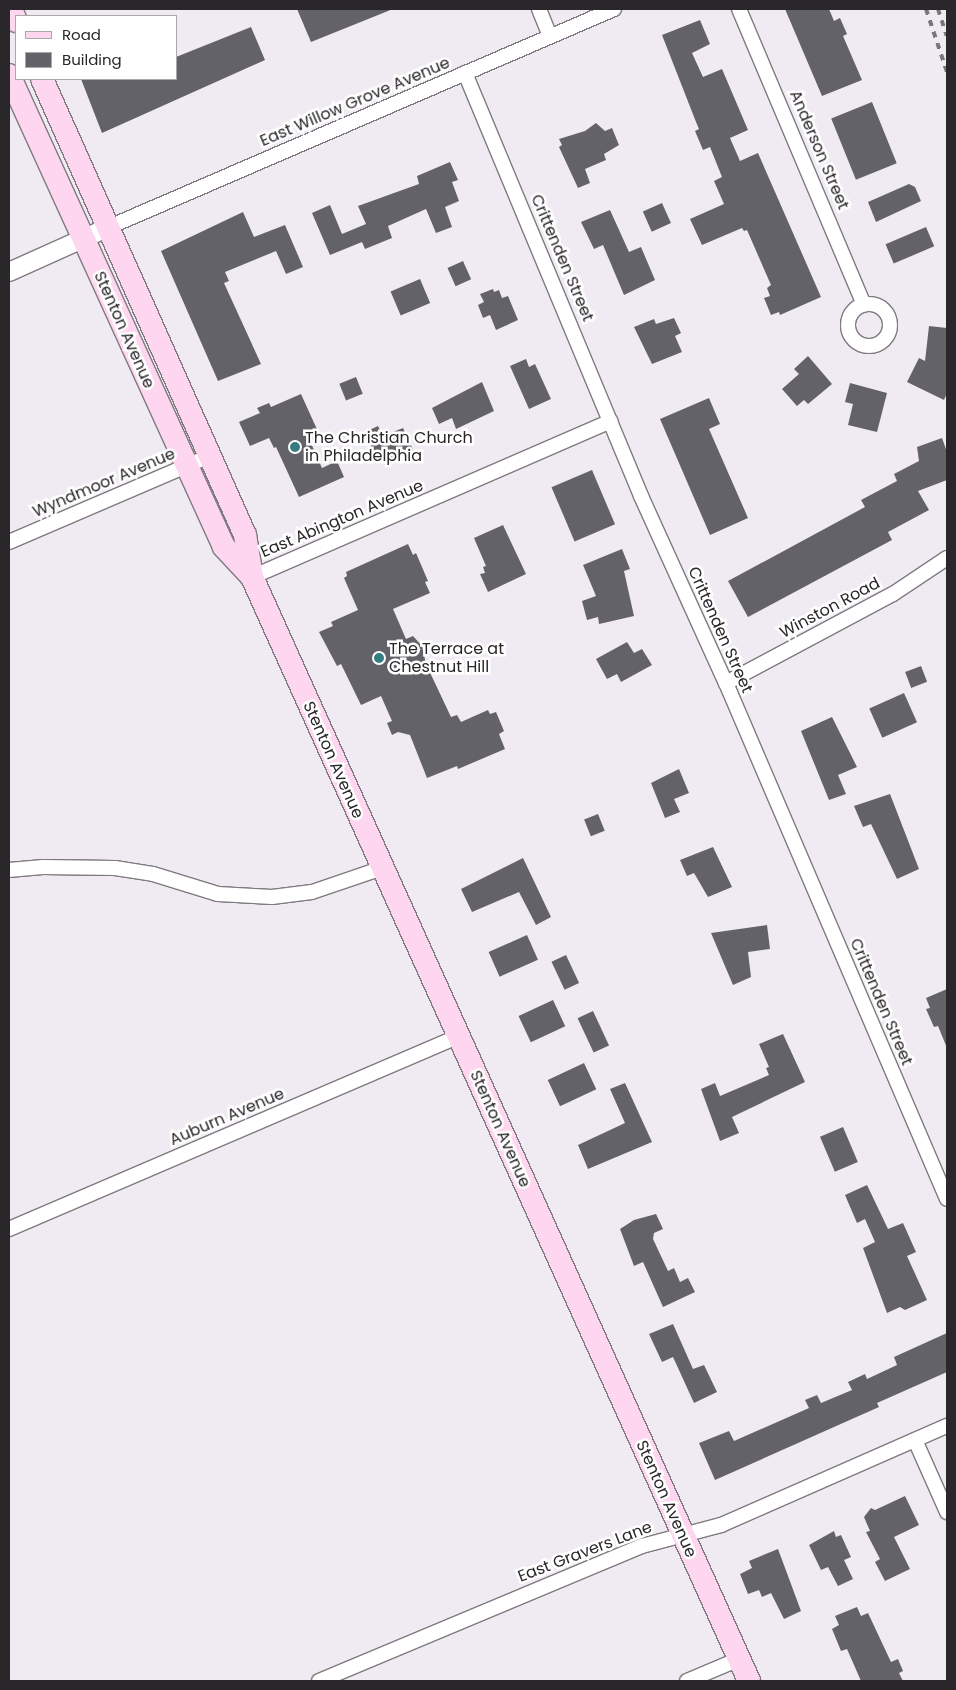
<!DOCTYPE html>
<html>
<head>
<meta charset="utf-8">
<style>
	body { margin:0 }
	#map { position:relative; width:956px; height:1690px; overflow:hidden; background:#f0ebf2; font-family:Poppins,sans-serif }
	div>[style] { position:absolute }
	.building>* { inset:0; background:#646269; transform-origin:0 0 }
	.roads { filter:drop-shadow(1px 0 #7f7a80) drop-shadow(-1px 0 #7f7a80) drop-shadow(0 1px #7f7a80) drop-shadow(0 -1px #7f7a80) }
	.minor>* { height:14px; margin:-7px; padding:0 7px; transform-origin:7px; border-radius:7px; background:#fff }
	.minor>.ring { margin:-7px; padding:0; box-sizing:content-box; background:none; border:14px solid #fff; border-radius:50% }
	.tertiary>* { height:18px; margin:-9px; padding:0 9px; transform-origin:9px; border-radius:9px; background:#fff }
	.primary>* { height:22px; margin:-11px; padding:0 11px; transform-origin:11px; border-radius:11px; background:#fed6ef }
	.rail>* { height:4px; margin-top:-2px; transform-origin:0; background:repeating-linear-gradient(90deg,#7a777b 0 6px,transparent 0 12px) }
	.dots>* { width:14px; height:14px; translate:-50% -50%; box-sizing:border-box; border:2px solid #fff; border-radius:50% }
	span { translate:-50% -50%; white-space:nowrap; text-align:center; line-height:1.15; -webkit-text-stroke:5px #fff; paint-order:stroke }
	.street-label { font-size:16px; color:#292729 }
	.poi-label { font-size:16px; color:#292729 }
	.left { translate:0 -50%; text-align:left }
	.frame { position:absolute; inset:0; border:10px solid #292729; pointer-events:none }
	.legend { position:absolute; left:15px; top:15px; width:162px; height:65px; box-sizing:border-box; background:#fff; border:1px solid #a9a9a9; margin:0; padding:6px 9px; list-style:none; font-size:15px; color:#292729 }
	.legend li { display:flex; align-items:center; gap:10px; height:25px }
	.legend b { width:25px; border:1px solid #a9a9a9 }
</style>
</head>
<body>
<div id="map">
	<div class="building">
		<i style="clip-path:polygon(297px 9px,393px 9px,311px 42px)"></i>
		<i style="clip-path:polygon(785px 9px,829px 9px,834px 21px,840px 18px,847px 34px,843px 36px,862px 80px,822px 96px)"></i>
		<i style="clip-path:polygon(700px 20px,710px 44px,692px 53px,703px 77px,722px 69px,748px 130px,730px 138px,740px 161px,758px 153px,821px 297px,780px 315px,779px 312px,771px 315px,764px 298px,770px 296px,767px 288px,771px 285px,747px 230px,744px 231px,742px 228px,702px 245px,690px 219px,724px 204px,714px 181px,722px 177px,710px 147px,703px 150px,695px 131px,699px 129px,696px 122px,662px 35px)"></i>
		<i style="clip-path:polygon(251px 27px,265px 60px,102px 133px,81px 79px,176px 79px,176px 57px)"></i>
		<i style="left:872px;top:102px;width:66px;height:44px;rotate:68deg"></i>
		<i style="clip-path:polygon(596px 123px,605px 131px,612px 128px,619px 145px,604px 154px,606px 160px,585px 169px,590px 183px,578px 188px,559px 147px,562px 145px,559px 139px,585px 131px)"></i>
		<i style="clip-path:polygon(450px 162px,458px 180px,452px 182px,459px 201px,445px 207px,452px 227px,436px 233px,426px 209px,388px 226px,392px 238px,365px 249px,362px 242px,330px 255px,312px 213px,330px 205px,342px 234px,366px 224px,358px 206px,419px 184px,417px 176px)"></i>
		<i style="clip-path:polygon(909px 184px,915px 187px,921px 201px,876px 222px,868px 202px)"></i>
		<i style="left:662px;top:203px;width:22px;height:21px;rotate:66deg"></i>
		<i style="clip-path:polygon(610px 210px,629px 252px,641px 247px,655px 280px,624px 295px,603px 245px,594px 249px,581px 222px)"></i>
		<i style="clip-path:polygon(243px 212px,254px 237px,285px 225px,303px 267px,286px 274px,276px 251px,225px 272px,229px 281px,224px 283px,261px 364px,218px 381px,161px 251px)"></i>
		<i style="left:926px;top:227px;width:21px;height:44px;rotate:67deg"></i>
		<i style="left:463px;top:261px;width:20px;height:17px;rotate:66deg"></i>
		<i style="left:420px;top:279px;width:26px;height:32px;rotate:67deg"></i>
		<i style="clip-path:polygon(493px 289px,494px 292px,499px 290px,502px 298px,508px 296px,518px 320px,496px 330px,490px 315px,483px 318px,478px 305px,484px 302px,480px 294px)"></i>
		<i style="clip-path:polygon(674px 318px,681px 333px,675px 336px,682px 352px,652px 364px,634px 327px,654px 319px,656px 324px)"></i>
		<i style="clip-path:polygon(929px 326px,947px 328px,947px 393px,944px 400px,907px 382px,919px 358px,925px 361px)"></i>
		<i style="clip-path:polygon(808px 356px,832px 384px,808px 404px,804px 400px,797px 406px,782px 389px,799px 374px,794px 369px)"></i>
		<i style="clip-path:polygon(526px 359px,529px 367px,535px 364px,551px 399px,529px 409px,510px 366px)"></i>
		<i style="left:356px;top:377px;width:18px;height:18px;rotate:68deg"></i>
		<i style="clip-path:polygon(482px 382px,494px 411px,456px 429px,452px 418px,439px 424px,432px 408px)"></i>
		<i style="clip-path:polygon(850px 383px,887px 393px,877px 432px,848px 425px,853px 404px,845px 402px)"></i>
		<i style="clip-path:polygon(301px 394px,320px 436px,310px 441px,322px 468px,337px 461px,344px 477px,299px 497px,276px 447px,274px 448px,269px 438px,250px 446px,239px 422px,260px 413px,257px 408px,269px 403px,271px 407px)"></i>
		<i style="clip-path:polygon(709px 398px,720px 424px,709px 429px,748px 518px,710px 535px,660px 419px)"></i>
		<i style="clip-path:polygon(378px 426px,383px 436px,403px 428px,413px 450px,378px 463px,365px 432px)"></i>
		<i style="clip-path:polygon(942px 438px,947px 452px,947px 480px,918px 491px,929px 510px,888px 532px,892px 540px,748px 617px,728px 581px,865px 507px,861px 500px,897px 481px,894px 474px,919px 461px,917px 447px)"></i>
		<i style="left:592px;top:470px;width:59px;height:44px;rotate:67deg"></i>
		<i style="clip-path:polygon(503px 525px,526px 574px,488px 592px,480px 574px,485px 573px,483px 567px,486px 566px,474px 538px)"></i>
		<i style="clip-path:polygon(408px 544px,413px 555px,416px 553px,428px 581px,425px 582px,430px 593px,393px 609px,406px 639px,413px 636px,422px 646px,426px 664px,451px 717px,457px 715px,461px 722px,488px 710px,490px 714px,496px 712px,504px 731px,499px 734px,505px 749px,458px 769px,457px 766px,427px 778px,410px 735px,398px 732px,392px 735px,387px 723px,392px 721px,381px 696px,361px 705px,341px 664px,337px 666px,319px 632px,333px 626px,331px 622px,358px 610px,344px 578px,347px 576px,346px 572px)"></i>
		<i style="clip-path:polygon(622px 549px,630px 569px,624px 571px,634px 616px,599px 624px,598px 617px,587px 620px,582px 601px,596px 596px,583px 565px)"></i>
		<i style="clip-path:polygon(627px 642px,634px 653px,642px 649px,652px 665px,621px 682px,617px 674px,607px 679px,596px 659px)"></i>
		<i style="left:921px;top:666px;width:17px;height:17px;rotate:69deg"></i>
		<i style="left:904px;top:693px;width:32px;height:38px;rotate:66deg"></i>
		<i style="clip-path:polygon(832px 717px,857px 767px,838px 775px,846px 794px,829px 800px,801px 731px)"></i>
		<i style="clip-path:polygon(679px 769px,689px 793px,674px 799px,680px 812px,665px 818px,651px 783px)"></i>
		<i style="clip-path:polygon(890px 794px,919px 869px,897px 879px,871px 824px,863px 827px,854px 806px)"></i>
		<i style="left:598px;top:814px;width:18px;height:15px;rotate:68deg"></i>
		<i style="clip-path:polygon(713px 847px,732px 887px,708px 897px,694px 873px,687px 876px,680px 860px)"></i>
		<i style="clip-path:polygon(523px 858px,551px 917px,536px 925px,519px 892px,472px 912px,461px 889px)"></i>
		<i style="clip-path:polygon(767px 925px,770px 949px,748px 952px,751px 977px,733px 985px,711px 933px)"></i>
		<i style="left:527px;top:935px;width:27px;height:42px;rotate:66deg"></i>
		<i style="left:566px;top:955px;width:31px;height:16px;rotate:65deg"></i>
		<i style="clip-path:polygon(947px 989px,947px 1048px,938px 1026px,934px 1027px,926px 1009px,930px 1008px,926px 998px)"></i>
		<i style="left:553px;top:1000px;width:29px;height:38px;rotate:65deg"></i>
		<i style="left:593px;top:1011px;width:38px;height:17px;rotate:65deg"></i>
		<i style="clip-path:polygon(783px 1034px,805px 1082px,732px 1117px,739px 1133px,720px 1141px,701px 1089px,715px 1083px,720px 1096px,769px 1075px,766px 1068px,769px 1067px,759px 1044px)"></i>
		<i style="left:584px;top:1063px;width:29px;height:40px;rotate:65deg"></i>
		<i style="clip-path:polygon(625px 1083px,652px 1142px,588px 1169px,578px 1145px,625px 1123px,610px 1089px)"></i>
		<i style="left:843px;top:1127px;width:38px;height:25px;rotate:67deg"></i>
		<i style="clip-path:polygon(867px 1185px,888px 1229px,903px 1223px,916px 1252px,907px 1256px,927px 1300px,905px 1310px,900px 1307px,887px 1313px,863px 1248px,875px 1242px,865px 1219px,857px 1223px,845px 1195px)"></i>
		<i style="clip-path:polygon(656px 1214px,663px 1229px,654px 1233px,653px 1239px,668px 1271px,674px 1268px,680px 1282px,688px 1278px,695px 1292px,663px 1307px,643px 1262px,634px 1266px,620px 1229px,634px 1220px)"></i>
		<i style="clip-path:polygon(673px 1324px,693px 1369px,704px 1365px,717px 1392px,694px 1403px,673px 1357px,662px 1362px,649px 1334px)"></i>
		<i style="clip-path:polygon(947px 1333px,947px 1372px,877px 1403px,879px 1407px,715px 1480px,699px 1443px,729px 1431px,734px 1441px,809px 1408px,805px 1400px,817px 1395px,821px 1403px,852px 1390px,848px 1382px,865px 1374px,867px 1379px,897px 1365px,894px 1357px)"></i>
		<i style="clip-path:polygon(905px 1496px,919px 1525px,894px 1537px,910px 1569px,885px 1581px,875px 1562px,880px 1559px,866px 1532px,870px 1531px,864px 1517px,871px 1508px,875px 1510px)"></i>
		<i style="clip-path:polygon(834px 1531px,836px 1537px,841px 1535px,851px 1557px,844px 1560px,853px 1579px,838px 1586px,828px 1567px,821px 1570px,809px 1545px)"></i>
		<i style="clip-path:polygon(778px 1549px,801px 1611px,784px 1619px,771px 1593px,762px 1597px,759px 1590px,748px 1594px,740px 1574px,752px 1568px,749px 1561px)"></i>
		<i style="clip-path:polygon(857px 1607px,861px 1616px,868px 1613px,891px 1662px,898px 1659px,903px 1671px,899px 1673px,903px 1681px,861px 1681px,847px 1649px,841px 1651px,832px 1629px,839px 1625px,835px 1616px)"></i>
	</div>
	<div class="roads">
		<div class="minor">
			<i style="left:539px;top:9px;width:29px;rotate:68deg"></i>
			<i style="left:739px;top:9px;width:321px;rotate:67.1deg"></i>
			<i style="left:465px;top:73px;width:458px;rotate:67.4deg"></i>
			<i style="left:641px;top:496px;width:205px;rotate:65.6deg"></i>
			<i style="left:726px;top:683px;width:561px;rotate:66.81deg"></i>
			<i style="left:109px;top:227px;width:550px;rotate:-23.35deg"></i>
			<i class="ring" style="left:848px;top:304px;width:28px;height:28px"></i>
			<i style="left:9px;top:542px;width:221px;rotate:-23.2deg"></i>
			<i style="left:252px;top:577px;width:391px;rotate:-23.5deg"></i>
			<i style="left:726px;top:683px;width:189px;rotate:-28.1deg"></i>
			<i style="left:893px;top:594px;width:65px;rotate:-33.7deg"></i>
			<i style="left:9px;top:870px;width:34px;rotate:-5deg"></i>
			<i style="left:43px;top:867px;width:72px;rotate:0.8deg"></i>
			<i style="left:115px;top:868px;width:38px;rotate:9deg"></i>
			<i style="left:153px;top:874px;width:68px;rotate:17.1deg"></i>
			<i style="left:218px;top:894px;width:54px;rotate:3.2deg"></i>
			<i style="left:272px;top:897px;width:40px;rotate:-7.1deg"></i>
			<i style="left:312px;top:892px;width:74px;rotate:-18.9deg"></i>
			<i style="left:9px;top:1229px;width:488px;rotate:-23.2deg"></i>
			<i style="left:915px;top:1440px;width:79px;rotate:66deg"></i>
			<i style="left:319px;top:1681px;width:350px;rotate:-22.7deg"></i>
			<i style="left:642px;top:1546px;width:82px;rotate:-14.9deg"></i>
			<i style="left:721px;top:1525px;width:247px;rotate:-23.7deg"></i>
			<i style="left:687px;top:1681px;width:56px;rotate:-22.9deg"></i>
		</div>
		<div class="tertiary">
			<i style="left:9px;top:272px;width:110px;rotate:-24.2deg"></i>
		</div>
		<div class="primary">
			<i style="left:11px;top:9px;width:13px;rotate:67deg"></i>
			<i style="left:9px;top:75px;width:519px;rotate:65.51deg"></i>
			<i style="left:224px;top:547px;width:41px;rotate:47deg"></i>
			<i style="left:42px;top:79px;width:499px;rotate:66deg"></i>
			<i style="left:245px;top:535px;width:43px;rotate:80.5deg"></i>
			<i style="left:252px;top:577px;width:1211px;rotate:65.76deg"></i>
		</div>
	</div>
	<div class="rail">
		<i style="left:926px;top:9px;width:66px;rotate:71.6deg"></i>
		<i style="left:938px;top:9px;width:28px;rotate:72deg"></i>
	</div>
	<div class="dots">
		<i style="left:295px;top:447px;background:#347d81"></i>
		<i style="left:379px;top:658px;background:#347d81"></i>
	</div>
	<div class="street-label">
		<span style="left:355px;top:102px;rotate:-23deg">East Willow Grove Avenue</span>
		<span style="left:819px;top:150px;rotate:67deg">Anderson Street</span>
		<span style="left:562px;top:258px;rotate:67deg">Crittenden Street</span>
		<span style="left:124px;top:330px;rotate:66deg">Stenton Avenue</span>
		<span style="left:104px;top:483px;rotate:-23deg">Wyndmoor Avenue</span>
		<span style="left:342px;top:519px;rotate:-23deg">East Abington Avenue</span>
		<span style="left:830px;top:608px;rotate:-28deg">Winston Road</span>
		<span style="left:720px;top:630px;rotate:66deg">Crittenden Street</span>
		<span style="left:333px;top:760px;rotate:66deg">Stenton Avenue</span>
		<span style="left:881px;top:1002px;rotate:67deg">Crittenden Street</span>
		<span style="left:227px;top:1117px;rotate:-23deg">Auburn Avenue</span>
		<span style="left:500px;top:1129px;rotate:66deg">Stenton Avenue</span>
		<span style="left:666px;top:1499px;rotate:66deg">Stenton Avenue</span>
		<span style="left:585px;top:1552px;rotate:-21deg">East Gravers Lane</span>
	</div>
	<div class="poi-label">
		<span class="left" style="left:305px;top:447px">The Christian Church<br>in Philadelphia</span>
		<span class="left" style="left:389px;top:658px">The Terrace at<br>Chestnut Hill</span>
	</div>
	<div class="frame"></div>
	<ul class="legend">
	<li><b style="height:6px;background:#fed6ef"></b>Road</li>
	<li><b style="height:14px;background:#646269"></b>Building</li>
	</ul>
</div>
</body>
</html>
